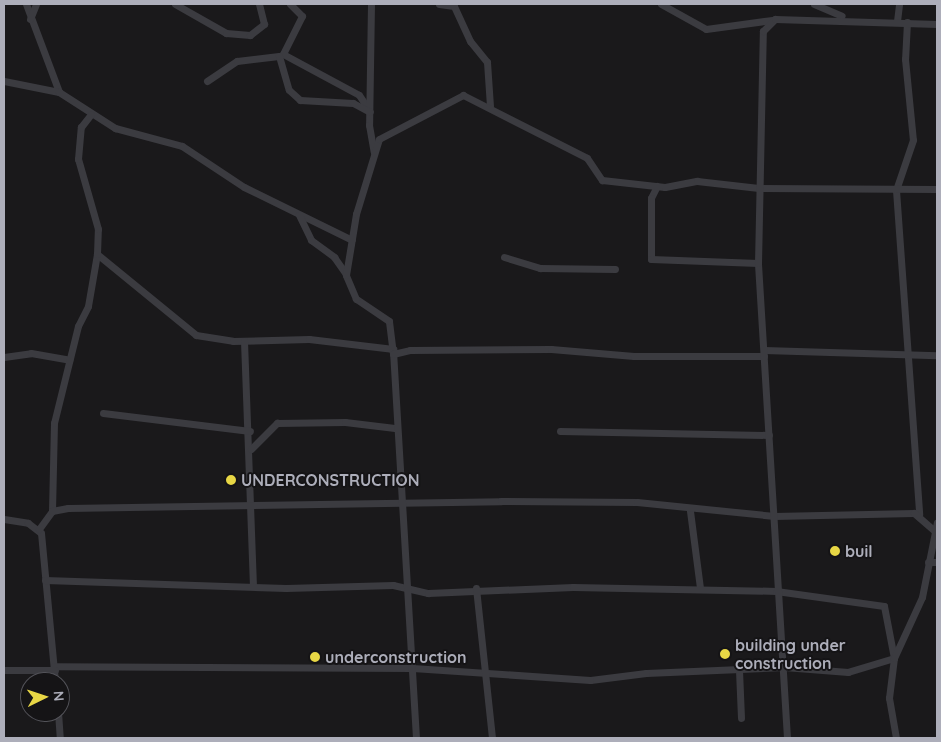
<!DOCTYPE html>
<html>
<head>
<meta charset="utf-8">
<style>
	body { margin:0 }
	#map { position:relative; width:941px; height:742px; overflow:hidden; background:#1a191b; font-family:Quicksand,sans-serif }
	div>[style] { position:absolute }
	.minor>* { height:7px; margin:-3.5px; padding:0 3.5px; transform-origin:3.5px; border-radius:3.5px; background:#3b3b40 }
	.dots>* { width:14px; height:14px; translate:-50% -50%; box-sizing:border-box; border:2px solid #151416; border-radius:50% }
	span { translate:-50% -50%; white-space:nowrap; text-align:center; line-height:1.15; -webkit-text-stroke:4px #151416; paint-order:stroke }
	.poi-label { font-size:16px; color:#adaeba; font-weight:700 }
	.left { translate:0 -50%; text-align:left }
	.frame { position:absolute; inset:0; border:5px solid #adaeba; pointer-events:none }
	.north { position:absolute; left:20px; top:672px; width:50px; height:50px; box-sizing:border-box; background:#151416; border:1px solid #525258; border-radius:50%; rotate:86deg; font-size:14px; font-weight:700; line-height:20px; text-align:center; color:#adaeba }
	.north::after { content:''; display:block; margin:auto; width:18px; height:22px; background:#e8d745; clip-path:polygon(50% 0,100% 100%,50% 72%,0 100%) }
</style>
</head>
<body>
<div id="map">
	<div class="minor">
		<i style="left:26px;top:4px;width:94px;rotate:69.4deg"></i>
		<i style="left:175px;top:4px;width:59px;rotate:29.6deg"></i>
		<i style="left:226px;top:33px;width:24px;rotate:5deg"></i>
		<i style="left:250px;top:35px;width:18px;rotate:-38deg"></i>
		<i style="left:264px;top:24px;width:21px;rotate:-104deg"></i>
		<i style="left:290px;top:4px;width:17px;rotate:45deg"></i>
		<i style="left:302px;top:16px;width:42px;rotate:116.6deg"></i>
		<i style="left:283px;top:54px;width:86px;rotate:28.3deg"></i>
		<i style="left:359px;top:95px;width:18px;rotate:56deg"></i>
		<i style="left:371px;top:4px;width:121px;rotate:90.9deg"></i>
		<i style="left:369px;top:125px;width:27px;rotate:80deg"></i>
		<i style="left:439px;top:4px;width:15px;rotate:8deg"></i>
		<i style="left:453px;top:4px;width:41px;rotate:65.3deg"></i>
		<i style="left:470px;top:41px;width:27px;rotate:51deg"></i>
		<i style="left:487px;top:62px;width:44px;rotate:86.1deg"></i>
		<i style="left:661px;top:4px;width:51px;rotate:29.1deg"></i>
		<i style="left:706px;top:29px;width:67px;rotate:-7.8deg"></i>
		<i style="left:814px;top:4px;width:30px;rotate:23deg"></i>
		<i style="left:30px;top:19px;width:16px;rotate:-68deg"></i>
		<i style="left:897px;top:21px;width:17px;rotate:-83deg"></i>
		<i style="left:907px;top:22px;width:37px;rotate:93deg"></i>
		<i style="left:905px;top:59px;width:81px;rotate:84.4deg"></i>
		<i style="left:913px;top:140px;width:53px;rotate:108.8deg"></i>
		<i style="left:896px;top:190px;width:325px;rotate:85.9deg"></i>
		<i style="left:4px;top:81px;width:56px;rotate:11.3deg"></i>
		<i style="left:59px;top:92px;width:67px;rotate:32.7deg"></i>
		<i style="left:115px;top:128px;width:69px;rotate:15deg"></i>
		<i style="left:182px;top:146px;width:74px;rotate:33.5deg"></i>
		<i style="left:244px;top:187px;width:120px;rotate:26.1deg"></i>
		<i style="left:207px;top:81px;width:36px;rotate:-34deg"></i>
		<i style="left:237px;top:61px;width:42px;rotate:-6.8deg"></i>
		<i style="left:279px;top:56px;width:35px;rotate:74deg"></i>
		<i style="left:289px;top:90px;width:15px;rotate:42deg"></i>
		<i style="left:300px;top:100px;width:53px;rotate:3.2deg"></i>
		<i style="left:353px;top:103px;width:19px;rotate:28deg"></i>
		<i style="left:657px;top:186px;width:13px;rotate:117deg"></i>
		<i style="left:651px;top:198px;width:61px;rotate:90deg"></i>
		<i style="left:651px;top:259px;width:107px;rotate:2.1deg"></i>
		<i style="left:299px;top:215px;width:28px;rotate:64deg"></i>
		<i style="left:311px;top:240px;width:29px;rotate:36deg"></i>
		<i style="left:334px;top:257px;width:19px;rotate:55deg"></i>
		<i style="left:97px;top:254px;width:128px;rotate:39.3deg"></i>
		<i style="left:196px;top:335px;width:37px;rotate:9deg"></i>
		<i style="left:233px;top:341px;width:76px;rotate:-1.5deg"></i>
		<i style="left:309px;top:339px;width:85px;rotate:6.8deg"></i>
		<i style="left:504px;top:257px;width:38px;rotate:17deg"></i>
		<i style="left:540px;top:268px;width:75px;rotate:0.8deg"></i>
		<i style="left:244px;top:341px;width:244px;rotate:87.9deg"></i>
		<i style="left:764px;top:350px;width:173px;rotate:1.7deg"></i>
		<i style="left:393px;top:354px;width:33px;rotate:-97deg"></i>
		<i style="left:389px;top:321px;width:40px;rotate:-146deg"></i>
		<i style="left:356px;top:299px;width:26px;rotate:-113deg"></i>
		<i style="left:346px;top:275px;width:62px;rotate:-80.7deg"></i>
		<i style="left:356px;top:214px;width:78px;rotate:-73deg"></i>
		<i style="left:379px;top:139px;width:95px;rotate:-27.6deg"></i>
		<i style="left:463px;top:95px;width:139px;rotate:26.9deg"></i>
		<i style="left:587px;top:158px;width:27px;rotate:56deg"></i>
		<i style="left:602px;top:180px;width:63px;rotate:6.3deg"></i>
		<i style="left:665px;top:187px;width:33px;rotate:-11deg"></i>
		<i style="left:697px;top:181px;width:62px;rotate:6.4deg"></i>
		<i style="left:759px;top:188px;width:178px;rotate:0.3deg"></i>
		<i style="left:4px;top:357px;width:27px;rotate:-8deg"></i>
		<i style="left:31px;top:353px;width:39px;rotate:10deg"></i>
		<i style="left:103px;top:413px;width:148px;rotate:7deg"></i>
		<i style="left:560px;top:431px;width:209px;rotate:1.1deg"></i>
		<i style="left:251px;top:449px;width:37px;rotate:-45deg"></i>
		<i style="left:277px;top:423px;width:68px;rotate:-0.8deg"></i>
		<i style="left:345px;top:422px;width:50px;rotate:6.8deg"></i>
		<i style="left:52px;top:511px;width:88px;rotate:-88.7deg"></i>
		<i style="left:54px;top:423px;width:100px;rotate:-76.1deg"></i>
		<i style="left:78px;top:326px;width:22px;rotate:-63deg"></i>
		<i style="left:88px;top:306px;width:53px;rotate:-80.2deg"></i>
		<i style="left:97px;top:254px;width:25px;rotate:-88deg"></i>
		<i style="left:98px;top:229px;width:73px;rotate:-105.9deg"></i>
		<i style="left:78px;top:159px;width:32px;rotate:-85deg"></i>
		<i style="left:81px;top:127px;width:16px;rotate:-52deg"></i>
		<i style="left:690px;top:511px;width:78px;rotate:82.6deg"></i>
		<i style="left:4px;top:519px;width:24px;rotate:9deg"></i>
		<i style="left:28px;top:523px;width:16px;rotate:38deg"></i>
		<i style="left:41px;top:533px;width:150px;rotate:84.6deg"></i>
		<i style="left:39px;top:529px;width:22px;rotate:-54deg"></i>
		<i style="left:52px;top:511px;width:16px;rotate:-11deg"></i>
		<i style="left:68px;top:508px;width:433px;rotate:-0.9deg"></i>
		<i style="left:501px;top:501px;width:136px;rotate:0.4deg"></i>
		<i style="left:637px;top:502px;width:138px;rotate:5.8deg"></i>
		<i style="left:774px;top:516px;width:140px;rotate:-1.2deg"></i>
		<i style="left:914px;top:513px;width:28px;rotate:41deg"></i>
		<i style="left:928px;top:562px;width:9px"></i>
		<i style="left:45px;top:580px;width:241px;rotate:1.9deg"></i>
		<i style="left:286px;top:588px;width:107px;rotate:-1.6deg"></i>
		<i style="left:393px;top:585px;width:36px;rotate:13deg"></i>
		<i style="left:428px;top:593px;width:145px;rotate:-2.4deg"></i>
		<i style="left:573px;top:587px;width:203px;rotate:1.1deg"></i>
		<i style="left:776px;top:591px;width:109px;rotate:7.9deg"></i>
		<i style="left:884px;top:606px;width:53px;rotate:79.1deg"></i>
		<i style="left:894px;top:658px;width:48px;rotate:163.1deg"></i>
		<i style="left:848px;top:672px;width:64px;rotate:-175.5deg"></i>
		<i style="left:784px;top:667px;width:138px;rotate:177.5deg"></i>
		<i style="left:646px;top:673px;width:56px;rotate:172.9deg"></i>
		<i style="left:590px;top:680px;width:178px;rotate:-176.1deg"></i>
		<i style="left:412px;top:668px;width:358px;rotate:-179.7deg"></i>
		<i style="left:476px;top:588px;width:151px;rotate:83.9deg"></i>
		<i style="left:4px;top:670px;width:51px"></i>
		<i style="left:739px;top:670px;width:48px;rotate:87.6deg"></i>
		<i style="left:58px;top:712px;width:26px;rotate:86deg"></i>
		<i style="left:416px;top:738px;width:385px;rotate:-93.4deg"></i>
		<i style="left:393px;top:354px;width:17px;rotate:-13deg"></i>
		<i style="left:410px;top:350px;width:141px;rotate:-0.4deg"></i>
		<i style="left:551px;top:349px;width:83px;rotate:4.8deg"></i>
		<i style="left:634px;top:356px;width:130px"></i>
		<i style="left:787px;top:738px;width:476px;rotate:-93.5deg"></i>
		<i style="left:758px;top:263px;width:232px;rotate:-88.8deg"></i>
		<i style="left:763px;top:31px;width:17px;rotate:-45deg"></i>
		<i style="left:775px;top:19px;width:162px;rotate:1.8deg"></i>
		<i style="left:896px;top:738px;width:41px;rotate:-99.9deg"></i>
		<i style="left:889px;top:698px;width:40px;rotate:-82.9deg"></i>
		<i style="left:894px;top:658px;width:67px;rotate:-65.3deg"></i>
		<i style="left:922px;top:597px;width:76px;rotate:-78.7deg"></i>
	</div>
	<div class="dots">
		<i style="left:231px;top:480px;background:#e8d745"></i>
		<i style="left:835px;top:551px;background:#e8d745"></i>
		<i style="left:725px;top:654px;background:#e8d745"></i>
		<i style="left:315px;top:657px;background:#e8d745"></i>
	</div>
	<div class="poi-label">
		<span class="left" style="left:241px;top:480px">UNDERCONSTRUCTION</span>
		<span class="left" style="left:845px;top:551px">buil</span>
		<span class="left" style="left:735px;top:654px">building under<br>construction</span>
		<span class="left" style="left:325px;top:657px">underconstruction</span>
	</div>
	<div class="frame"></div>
	<div class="north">N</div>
</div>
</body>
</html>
